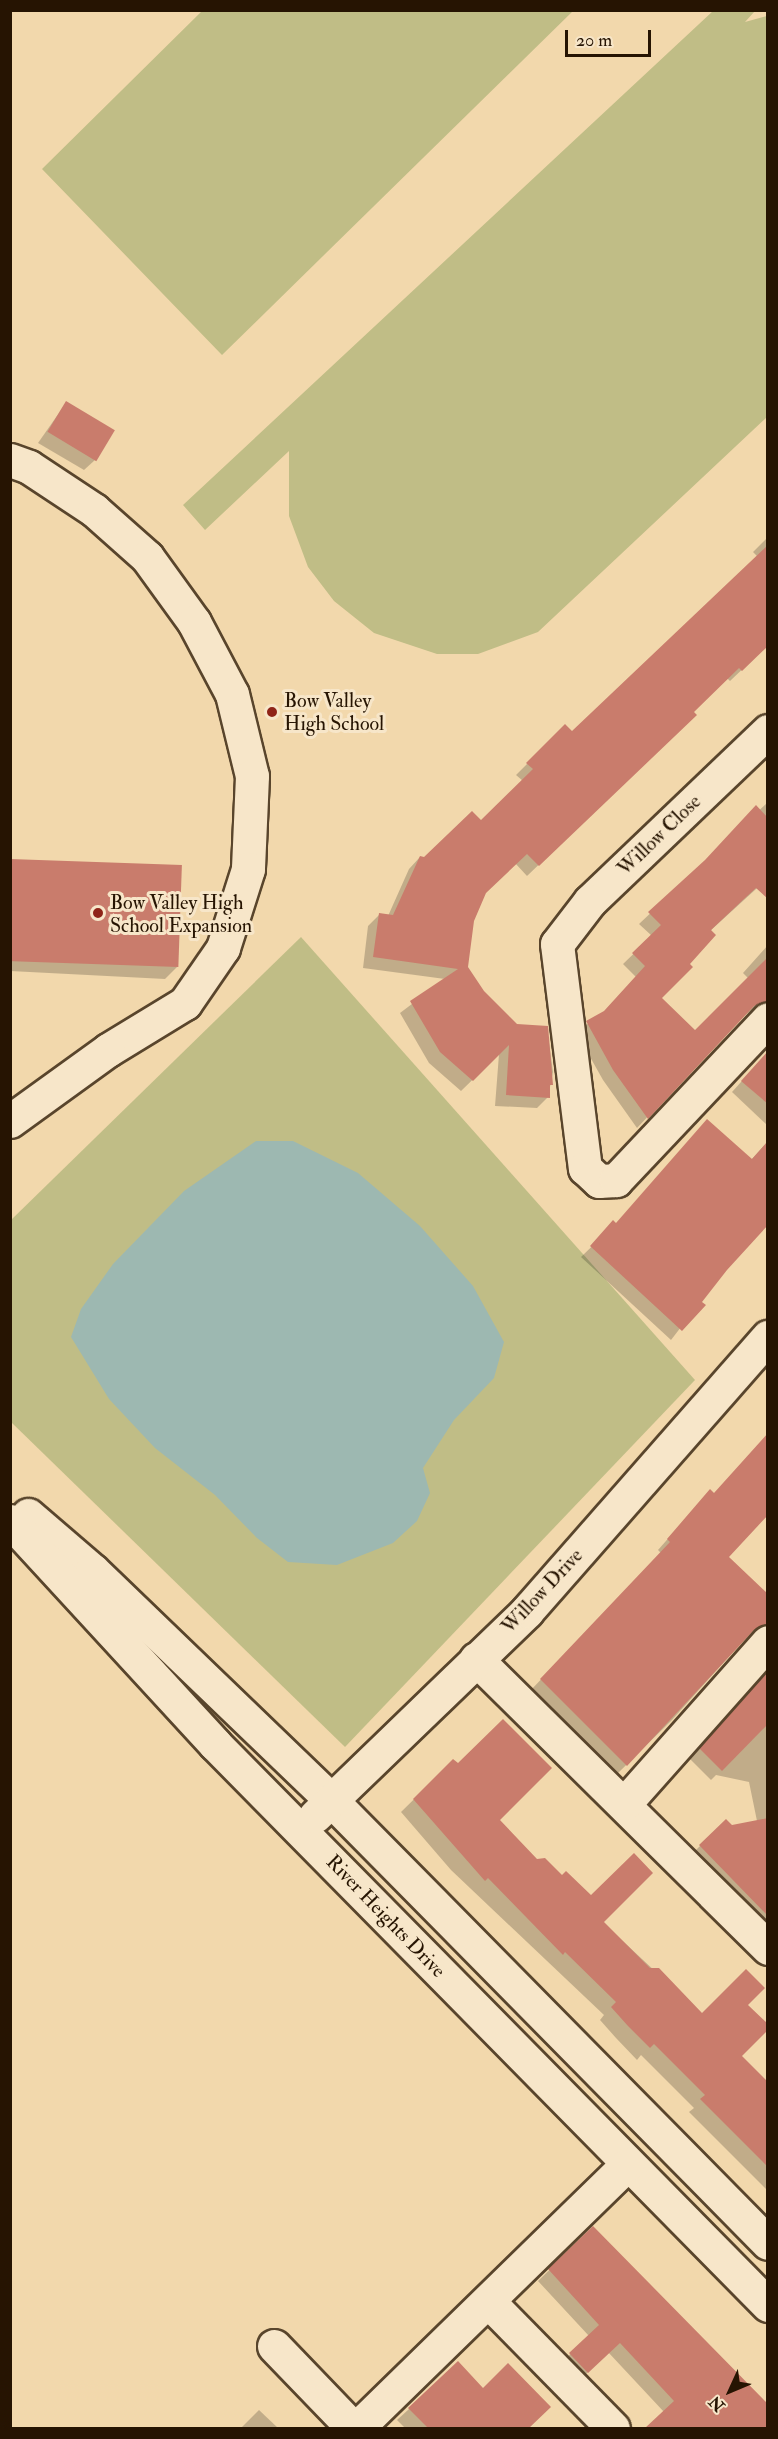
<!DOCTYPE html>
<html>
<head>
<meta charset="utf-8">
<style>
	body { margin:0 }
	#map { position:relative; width:778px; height:2439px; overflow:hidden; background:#f2d8ac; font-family:"IM FELL Double Pica",serif }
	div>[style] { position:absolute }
	.green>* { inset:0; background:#c0bd86 }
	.water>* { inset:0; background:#9db8b1 }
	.shadow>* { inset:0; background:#0003 }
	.building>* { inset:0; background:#c97c6c; transform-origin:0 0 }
	.roads { filter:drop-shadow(2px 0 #59452c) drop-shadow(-2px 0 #59452c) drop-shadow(0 2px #59452c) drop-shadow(0 -2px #59452c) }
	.minor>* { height:33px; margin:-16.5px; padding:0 16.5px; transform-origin:16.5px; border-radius:16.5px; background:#f7e6c9 }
	.dots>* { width:16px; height:16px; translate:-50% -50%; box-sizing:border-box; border:3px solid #f7e6c9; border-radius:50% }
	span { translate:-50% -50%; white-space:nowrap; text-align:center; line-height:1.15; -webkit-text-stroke:6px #f7e6c9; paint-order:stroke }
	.poi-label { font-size:20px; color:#261402 }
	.left { translate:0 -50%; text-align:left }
	.street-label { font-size:20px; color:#261402 }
	.frame { position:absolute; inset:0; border:12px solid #261402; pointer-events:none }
	.north { position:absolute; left:700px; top:2361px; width:60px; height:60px; -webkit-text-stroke:4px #f7e6c9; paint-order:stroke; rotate:226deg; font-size:16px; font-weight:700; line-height:24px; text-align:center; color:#261402 }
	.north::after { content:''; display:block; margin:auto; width:21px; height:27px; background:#261402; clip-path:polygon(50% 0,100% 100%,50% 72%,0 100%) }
	.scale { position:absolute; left:565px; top:30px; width:86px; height:27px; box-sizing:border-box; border:3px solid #261402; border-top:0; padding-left:8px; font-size:18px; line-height:21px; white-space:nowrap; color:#261402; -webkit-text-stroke:4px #f7e6c9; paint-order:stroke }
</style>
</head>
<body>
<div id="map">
	<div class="green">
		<i style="clip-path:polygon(202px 11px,202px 10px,573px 11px,222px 355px,42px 169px)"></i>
		<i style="clip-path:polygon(713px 11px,755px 11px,745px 22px,767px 16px,767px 417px,538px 632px,478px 654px,437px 654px,374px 633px,334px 601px,308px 567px,289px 516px,289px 451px,205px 530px,183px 505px)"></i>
		<i style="clip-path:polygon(301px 937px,695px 1380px,345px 1747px,11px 1422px,10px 1221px)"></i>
	</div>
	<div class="water">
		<i style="clip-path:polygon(256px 1141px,293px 1141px,358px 1173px,420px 1226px,473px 1286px,504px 1342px,494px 1378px,454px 1420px,423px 1468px,430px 1493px,417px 1521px,393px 1543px,337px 1565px,288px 1562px,257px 1538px,215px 1495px,155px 1448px,109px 1399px,71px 1337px,81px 1309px,113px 1264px,184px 1191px)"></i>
	</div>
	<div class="shadow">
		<i style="clip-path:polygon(66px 403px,95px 460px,84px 470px,38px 443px)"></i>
		<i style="clip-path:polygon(768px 537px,768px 645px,730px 681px,727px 678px,692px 712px,684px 726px,527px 876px,515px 863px,484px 893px,472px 920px,466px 967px,483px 992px,517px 1026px,547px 1028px,553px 1072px,548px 1097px,537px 1108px,495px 1106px,499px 1054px,461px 1091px,429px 1063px,400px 1013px,445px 979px,363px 968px,368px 926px,379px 915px,388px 916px,409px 869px,420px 857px,424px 859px,480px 822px,523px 781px,516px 775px,527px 764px,572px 733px,758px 557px,753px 552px)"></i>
		<i style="clip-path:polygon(768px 802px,768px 878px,710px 931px,660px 998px,695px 1032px,748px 978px,743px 973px,768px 945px,766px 1001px,743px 1016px,637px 1128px,603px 1080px,576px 1032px,603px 1013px,636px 977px,623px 964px,652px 936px,639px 924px)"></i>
		<i style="clip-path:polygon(10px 863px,177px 967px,165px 979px,10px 971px)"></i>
		<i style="clip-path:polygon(768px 1052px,768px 1126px,732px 1092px)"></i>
		<i style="clip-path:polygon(768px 1141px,768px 1224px,726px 1269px,671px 1340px,581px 1257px,615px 1224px,751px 1160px)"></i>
		<i style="clip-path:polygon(710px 1491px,727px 1556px,768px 1613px,671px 1721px,616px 1775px,530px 1691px,661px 1553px,658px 1550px)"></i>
		<i style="clip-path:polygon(768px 1672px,768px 1939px,690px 1856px,725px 1821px,731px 1827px,757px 1821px,749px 1782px,716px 1775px,711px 1780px,690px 1759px)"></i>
		<i style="clip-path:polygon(453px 1761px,498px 1820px,537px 1861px,702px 2015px,746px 2005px,740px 2056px,768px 2085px,768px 2191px,689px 2112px,694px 2108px,641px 2055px,637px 2060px,616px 2038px,600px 2020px,604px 2015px,451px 1870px,401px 1812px)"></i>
		<i style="clip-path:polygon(593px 2228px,768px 2405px,768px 2428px,647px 2428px,664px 2412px,608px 2352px,577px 2383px,559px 2365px,589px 2336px,538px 2281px)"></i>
		<i style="clip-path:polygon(483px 2390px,549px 2407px,527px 2428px,405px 2428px,397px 2420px,409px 2409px)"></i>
		<i style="clip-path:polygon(259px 2410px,278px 2428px,241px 2428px)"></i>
	</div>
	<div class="building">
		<i style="left:66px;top:401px;width:57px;height:36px;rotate:31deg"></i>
		<i style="clip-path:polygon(768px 545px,768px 646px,742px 671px,739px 668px,694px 712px,697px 715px,539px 866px,527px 854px,486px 893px,474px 921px,468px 967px,484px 991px,517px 1024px,548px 1026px,553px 1085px,550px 1085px,550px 1098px,506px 1095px,509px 1045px,473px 1081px,440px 1052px,410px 1001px,458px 969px,373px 957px,379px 913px,393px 915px,420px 856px,424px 857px,472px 811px,481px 820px,533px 769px,526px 763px,565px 724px,572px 731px)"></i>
		<i style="clip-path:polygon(756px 805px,768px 818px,768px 899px,756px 888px,744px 899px,711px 930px,716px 935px,690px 964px,693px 967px,662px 998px,695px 1030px,768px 957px,768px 1001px,754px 1006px,648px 1119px,613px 1070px,586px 1021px,604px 1011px,645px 966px,632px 953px,661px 925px,648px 912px,705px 860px)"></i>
		<i style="left:10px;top:859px;width:172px;height:102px;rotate:2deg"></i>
		<i style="clip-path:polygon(768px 1051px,768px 1104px,741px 1081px)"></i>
		<i style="clip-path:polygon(707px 1119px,752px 1159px,768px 1141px,768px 1225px,727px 1270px,702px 1302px,706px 1305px,682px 1331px,590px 1246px,613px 1220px,616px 1223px)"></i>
		<i style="clip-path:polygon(768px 1433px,768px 1515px,729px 1557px,768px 1594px,768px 1624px,754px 1630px,627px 1766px,540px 1679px,670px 1542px,667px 1539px,710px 1489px,714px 1493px)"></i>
		<i style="clip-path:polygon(768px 1671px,768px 1724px,722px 1771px,699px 1748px)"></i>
		<i style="clip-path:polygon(503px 1719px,552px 1768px,500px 1820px,537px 1859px,545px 1858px,562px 1875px,566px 1871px,591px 1895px,634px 1853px,653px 1873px,604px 1922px,650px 1968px,659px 1968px,702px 2013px,746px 1969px,765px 1988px,748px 2005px,768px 2024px,768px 2030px,742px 2056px,768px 2082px,768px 2167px,700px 2099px,705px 2095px,654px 2044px,650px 2048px,628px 2026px,611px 2007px,616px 2002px,565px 1952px,563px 1955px,488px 1878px,485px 1881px,413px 1799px,453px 1759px,458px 1763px)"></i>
		<i style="clip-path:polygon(768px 1818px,768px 1916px,699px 1845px,726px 1819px,732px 1825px)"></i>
		<i style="clip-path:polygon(593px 2226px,768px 2404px,768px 2428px,645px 2428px,674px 2401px,620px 2343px,588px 2373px,569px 2353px,599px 2325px,548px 2269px)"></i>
		<i style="clip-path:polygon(458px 2361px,483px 2388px,508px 2363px,551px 2407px,529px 2428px,428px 2428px,408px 2408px)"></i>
	</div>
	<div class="roads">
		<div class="minor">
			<i style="left:10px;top:460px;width:20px;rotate:20deg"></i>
			<i style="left:29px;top:467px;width:78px;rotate:33.5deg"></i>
			<i style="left:94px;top:510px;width:71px;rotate:41.6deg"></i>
			<i style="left:147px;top:557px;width:80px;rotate:54.1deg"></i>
			<i style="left:194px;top:622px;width:81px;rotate:62.2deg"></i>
			<i style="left:232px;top:694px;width:84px;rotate:76.3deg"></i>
			<i style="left:252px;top:776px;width:93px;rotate:92.5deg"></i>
			<i style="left:248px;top:869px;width:83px;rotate:107.6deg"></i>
			<i style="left:223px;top:948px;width:67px;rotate:124.6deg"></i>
			<i style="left:185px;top:1003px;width:90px;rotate:148.6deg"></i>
			<i style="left:108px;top:1050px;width:121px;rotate:144.1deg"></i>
			<i style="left:768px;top:731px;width:246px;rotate:136.3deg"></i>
			<i style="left:590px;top:901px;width:54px;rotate:127.5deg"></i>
			<i style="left:557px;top:944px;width:226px;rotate:82.9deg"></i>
			<i style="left:585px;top:1168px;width:19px;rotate:43deg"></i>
			<i style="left:599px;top:1181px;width:17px;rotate:-3deg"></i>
			<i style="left:616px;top:1180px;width:221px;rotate:-46.6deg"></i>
			<i style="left:28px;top:1515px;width:84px;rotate:40.7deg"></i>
			<i style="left:92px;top:1570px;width:332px;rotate:43.9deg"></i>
			<i style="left:331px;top:1800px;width:622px;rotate:45.39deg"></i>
			<i style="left:10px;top:1521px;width:303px;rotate:47.4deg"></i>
			<i style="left:215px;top:1744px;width:788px;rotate:45.41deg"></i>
			<i style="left:476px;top:1659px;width:411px;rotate:44.7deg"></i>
			<i style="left:625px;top:1803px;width:215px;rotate:-48.4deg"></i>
			<i style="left:315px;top:1816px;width:295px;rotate:-44deg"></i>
			<i style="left:527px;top:1611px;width:365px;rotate:-48.7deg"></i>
			<i style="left:488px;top:2301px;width:178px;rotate:45.5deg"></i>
			<i style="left:274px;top:2346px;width:114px;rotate:46.1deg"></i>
			<i style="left:357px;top:2428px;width:378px;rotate:-44.3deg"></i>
		</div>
	</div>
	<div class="dots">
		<i style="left:272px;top:712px;background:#8f2418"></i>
		<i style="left:98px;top:913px;background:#8f2418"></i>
	</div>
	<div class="poi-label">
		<span class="left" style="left:284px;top:712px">Bow Valley<br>High School</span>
		<span class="left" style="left:110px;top:914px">Bow Valley High<br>School Expansion</span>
	</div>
	<div class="street-label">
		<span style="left:659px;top:835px;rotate:-44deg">Willow Close</span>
		<span style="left:542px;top:1591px;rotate:-47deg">Willow Drive</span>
		<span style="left:386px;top:1916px;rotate:46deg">River Heights Drive</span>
	</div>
	<div class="frame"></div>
	<div class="north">N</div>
	<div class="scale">20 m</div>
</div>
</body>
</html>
